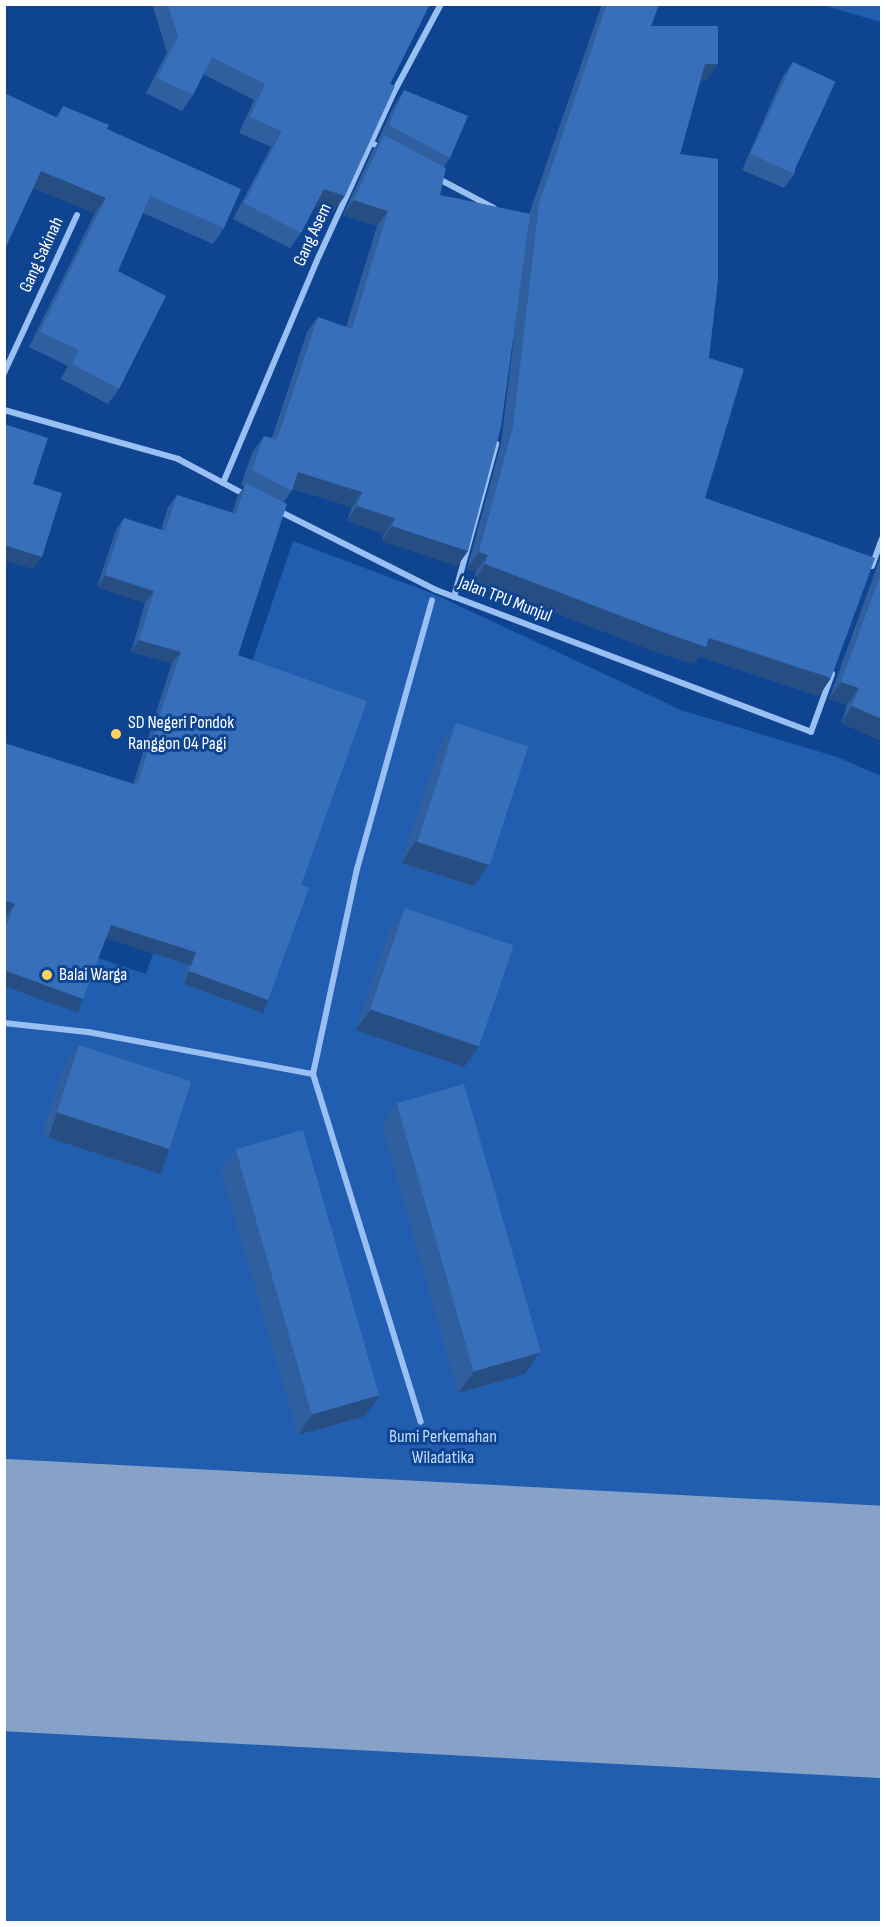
<!DOCTYPE html>
<html>
<head>
<meta charset="utf-8">
<style>
	body { margin:0 }
	#map { position:relative; width:886px; height:1927px; overflow:hidden; background:#0f4491; font-family:"Sofia Sans Condensed",sans-serif }
	div>[style] { position:absolute }
	.green>* { inset:0; background:#215eb0 }
	.runway>* { height:272px; margin:-136px; padding:0 136px; transform-origin:136px; border-radius:136px; background:#87a2c8 }
	.minor>* { height:6px; margin:-3px; padding:0 3px; transform-origin:3px; border-radius:3px; background:#9ac0f3 }
	.wall>* { inset:0; background:#305fa0 }
	.shaded-wall>* { inset:0; background:#274e82; transform-origin:0 0 }
	.building>* { inset:0; background:#386fba; transform-origin:0 0 }
	.dots>* { width:16px; height:16px; translate:-50% -50%; box-sizing:border-box; border:3px solid #0f4491; border-radius:50% }
	span { translate:-50% -50%; white-space:nowrap; text-align:center; line-height:1.15; -webkit-text-stroke:6px #0f4491; paint-order:stroke }
	.street-label { font-size:18px; color:#fff }
	.poi-label { font-size:18px; color:#fff }
	.left { translate:0 -50%; text-align:left }
	.park-label { font-size:18px; color:#c1dbfe }
	.frame { position:absolute; inset:0; border:6px solid #fff; pointer-events:none }
</style>
</head>
<body>
<div id="map">
	<div class="green">
		<i style="clip-path:polygon(822px 5px,881px 5px,881px 22px)"></i>
		<i style="clip-path:polygon(293px 541px,434px 594px,681px 710px,837px 757px,881px 776px,881px 1922px,5px 1922px,5px 927px,146px 974px)"></i>
	</div>
	<div class="runway">
		<i style="left:4px;top:1595px;width:879px;rotate:3.06deg"></i>
	</div>
	<div class="minor">
		<i style="left:372px;top:143px;width:13px;rotate:29deg"></i>
		<i style="left:437px;top:178px;width:64px;rotate:27.8deg"></i>
		<i style="left:4px;top:373px;width:174px;rotate:-65.2deg"></i>
		<i style="left:4px;top:410px;width:181px;rotate:15.7deg"></i>
		<i style="left:178px;top:459px;width:77px;rotate:27.9deg"></i>
		<i style="left:223px;top:483px;width:246px;rotate:-67.1deg"></i>
		<i style="left:319px;top:256px;width:180px;rotate:-65.4deg"></i>
		<i style="left:394px;top:92px;width:100px;rotate:-61.9deg"></i>
		<i style="left:277px;top:510px;width:178px;rotate:26.7deg"></i>
		<i style="left:436px;top:590px;width:401px;rotate:20.7deg"></i>
		<i style="left:811px;top:732px;width:62px;rotate:-70.1deg"></i>
		<i style="left:872px;top:566px;width:29px;rotate:-70deg"></i>
		<i style="left:454px;top:597px;width:159px;rotate:-74.6deg"></i>
		<i style="left:4px;top:1023px;width:84px;rotate:6.1deg"></i>
		<i style="left:88px;top:1032px;width:229px;rotate:10.6deg"></i>
		<i style="left:313px;top:1074px;width:364px;rotate:72.8deg"></i>
		<i style="left:313px;top:1074px;width:210px;rotate:-77.9deg"></i>
		<i style="left:357px;top:869px;width:279px;rotate:-74.4deg"></i>
	</div>
	<div class="wall">
		<i style="clip-path:polygon(152px 4px,430px 4px,390px 84px,333px 212px,315px 206px,301px 233px,290px 248px,233px 219px,271px 147px,239px 133px,254px 100px,203px 74px,193px 95px,182px 111px,146px 93px,167px 52px)"></i>
		<i style="clip-path:polygon(602px 4px,659px 4px,651px 26px,706px 81px,700px 81px,680px 154px,709px 358px,705px 498px,819px 696px,699px 656px,694px 664px,651px 650px,473px 581px,476px 572px,467px 569px,501px 444px,514px 336px,468px 551px,457px 566px,382px 541px,384px 534px,347px 521px,352px 507px,293px 489px,284px 502px,238px 655px,301px 885px,259px 1012px,181px 983px,188px 964px,106px 938px,75px 1011px,4px 985px,4px 920px,6px 916px,4px 915px,4px 743px,133px 784px,172px 663px,131px 652px,145px 603px,97px 587px,116px 530px,124px 518px,161px 530px,168px 507px,177px 495px,232px 513px,238px 495px,244px 487px,241px 485px,253px 451px,264px 436px,272px 438px,307px 332px,318px 317px,346px 327px,377px 226px,343px 215px,373px 150px,379px 141px,378px 140px,394px 106px,404px 90px,450px 158px,444px 167px,440px 195px,529px 214px)"></i>
		<i style="clip-path:polygon(793px 62px,795px 173px,784px 188px,742px 170px,782px 78px)"></i>
		<i style="clip-path:polygon(63px 106px,107px 129px,224px 228px,213px 244px,143px 213px,118px 271px,119px 389px,108px 404px,61px 379px,68px 366px,29px 347px,95px 213px,33px 188px,56px 117px)"></i>
		<i style="clip-path:polygon(882px 558px,882px 741px,841px 723px,847px 705px,829px 699px,879px 561px)"></i>
		<i style="clip-path:polygon(456px 723px,474px 886px,401px 863px,440px 745px)"></i>
		<i style="clip-path:polygon(405px 908px,480px 1045px,464px 1067px,355px 1030px,390px 930px)"></i>
		<i style="clip-path:polygon(79px 1045px,154px 1170px,42px 1134px,64px 1066px)"></i>
		<i style="clip-path:polygon(397px 1103px,540px 1352px,525px 1374px,458px 1393px,382px 1125px)"></i>
		<i style="clip-path:polygon(236px 1149px,380px 1395px,365px 1416px,298px 1435px,221px 1171px)"></i>
	</div>
	<div class="shaded-wall">
		<i style="clip-path:polygon(705px 64px,718px 64px,706px 81px,693px 81px)"></i>
		<i style="clip-path:polygon(41px 171px,106px 198px,95px 213px,30px 187px)"></i>
		<i style="clip-path:polygon(324px 189px,345px 196px,333px 212px,313px 205px)"></i>
		<i style="clip-path:polygon(354px 200px,388px 211px,377px 226px,343px 215px)"></i>
		<i style="clip-path:polygon(298px 472px,362px 492px,352px 507px,288px 487px)"></i>
		<i style="clip-path:polygon(357px 506px,395px 518px,384px 534px,347px 521px)"></i>
		<i style="clip-path:polygon(392px 526px,468px 551px,457px 566px,382px 541px)"></i>
		<i style="clip-path:polygon(4px 545px,42px 557px,33px 569px,4px 560px)"></i>
		<i style="clip-path:polygon(479px 552px,488px 555px,476px 572px,467px 569px)"></i>
		<i style="clip-path:polygon(485px 564px,709px 638px,831px 678px,819px 696px,699px 656px,694px 664px,651px 650px,473px 581px)"></i>
		<i style="clip-path:polygon(105px 575px,154px 591px,145px 603px,97px 587px)"></i>
		<i style="clip-path:polygon(139px 640px,181px 652px,172px 663px,131px 652px)"></i>
		<i style="clip-path:polygon(841px 682px,859px 688px,847px 705px,829px 699px)"></i>
		<i style="clip-path:polygon(852px 706px,882px 719px,882px 741px,841px 723px)"></i>
		<i style="clip-path:polygon(416px 841px,489px 864px,474px 886px,401px 863px)"></i>
		<i style="clip-path:polygon(4px 900px,15px 904px,6px 916px,4px 915px)"></i>
		<i style="left:111px;top:925px;width:89px;height:14px;rotate:18deg"></i>
		<i style="left:4px;top:970px;width:84px;height:15px;rotate:20deg"></i>
		<i style="left:189px;top:971px;width:84px;height:14px;rotate:20deg"></i>
		<i style="clip-path:polygon(371px 1009px,480px 1045px,464px 1067px,355px 1030px)"></i>
		<i style="left:57px;top:1112px;width:118px;height:27px;rotate:18deg"></i>
		<i style="clip-path:polygon(540px 1352px,525px 1374px,458px 1393px,474px 1371px)"></i>
		<i style="clip-path:polygon(380px 1395px,365px 1416px,298px 1435px,313px 1413px)"></i>
	</div>
	<div class="building">
		<i style="clip-path:polygon(168px 4px,430px 4px,390px 84px,395px 86px,345px 196px,324px 189px,301px 233px,244px 203px,282px 131px,250px 117px,265px 84px,212px 57px,193px 95px,157px 78px,178px 36px)"></i>
		<i style="clip-path:polygon(607px 4px,659px 4px,651px 26px,718px 26px,718px 64px,705px 64px,680px 154px,718px 159px,718px 280px,709px 358px,744px 369px,705px 498px,875px 558px,831px 678px,709px 638px,706px 647px,663px 632px,485px 564px,488px 555px,479px 552px,513px 427px,539px 204px)"></i>
		<i style="left:793px;top:62px;width:47px;height:101px;rotate:25deg"></i>
		<i style="clip-path:polygon(404px 90px,468px 116px,450px 158px,389px 125px)"></i>
		<i style="clip-path:polygon(4px 93px,58px 118px,63px 106px,109px 125px,107px 129px,241px 189px,224px 228px,150px 196px,118px 271px,166px 296px,119px 389px,72px 364px,79px 350px,40px 332px,106px 198px,41px 171px,4px 251px)"></i>
		<i style="clip-path:polygon(384px 135px,446px 168px,440px 195px,530px 214px,501px 427px,468px 551px,392px 526px,395px 518px,357px 506px,362px 492px,298px 472px,292px 491px,252px 470px,264px 436px,277px 440px,318px 317px,352px 329px,388px 211px,354px 200px)"></i>
		<i style="clip-path:polygon(4px 424px,48px 438px,33px 484px,62px 493px,42px 557px,4px 545px)"></i>
		<i style="clip-path:polygon(246px 483px,287px 504px,238px 655px,367px 701px,301px 885px,309px 888px,268px 1000px,189px 971px,196px 952px,111px 925px,83px 999px,4px 970px,4px 931px,15px 904px,4px 900px,4px 743px,137px 785px,181px 652px,139px 640px,154px 591px,105px 575px,124px 518px,165px 531px,177px 495px,236px 514px)"></i>
		<i style="clip-path:polygon(882px 571px,882px 719px,852px 706px,859px 688px,841px 682px)"></i>
		<i style="left:456px;top:723px;width:76px;height:125px;rotate:18deg"></i>
		<i style="left:405px;top:908px;width:115px;height:107px;rotate:19deg"></i>
		<i style="left:79px;top:1045px;width:118px;height:71px;rotate:18deg"></i>
		<i style="left:464px;top:1084px;width:279px;height:70px;rotate:74deg"></i>
		<i style="left:303px;top:1130px;width:276px;height:70px;rotate:74deg"></i>
	</div>
	<div class="dots">
		<i style="left:116px;top:734px;background:#ffd45c"></i>
		<i style="left:47px;top:975px;background:#ffd45c"></i>
	</div>
	<div class="street-label">
		<span style="left:313px;top:235px;rotate:-65deg">Gang Asem</span>
		<span style="left:42px;top:255px;rotate:-65deg">Gang Sakinah</span>
		<span style="left:505px;top:600px;rotate:21deg">Jalan TPU Munjul</span>
	</div>
	<div class="poi-label">
		<span class="left" style="left:128px;top:734px">SD Negeri Pondok<br>Ranggon 04 Pagi</span>
		<span class="left" style="left:59px;top:975px">Balai Warga</span>
	</div>
	<div class="park-label">
		<span style="left:443px;top:1448px">Bumi Perkemahan<br>Wiladatika</span>
	</div>
	<div class="frame"></div>
</div>
</body>
</html>
